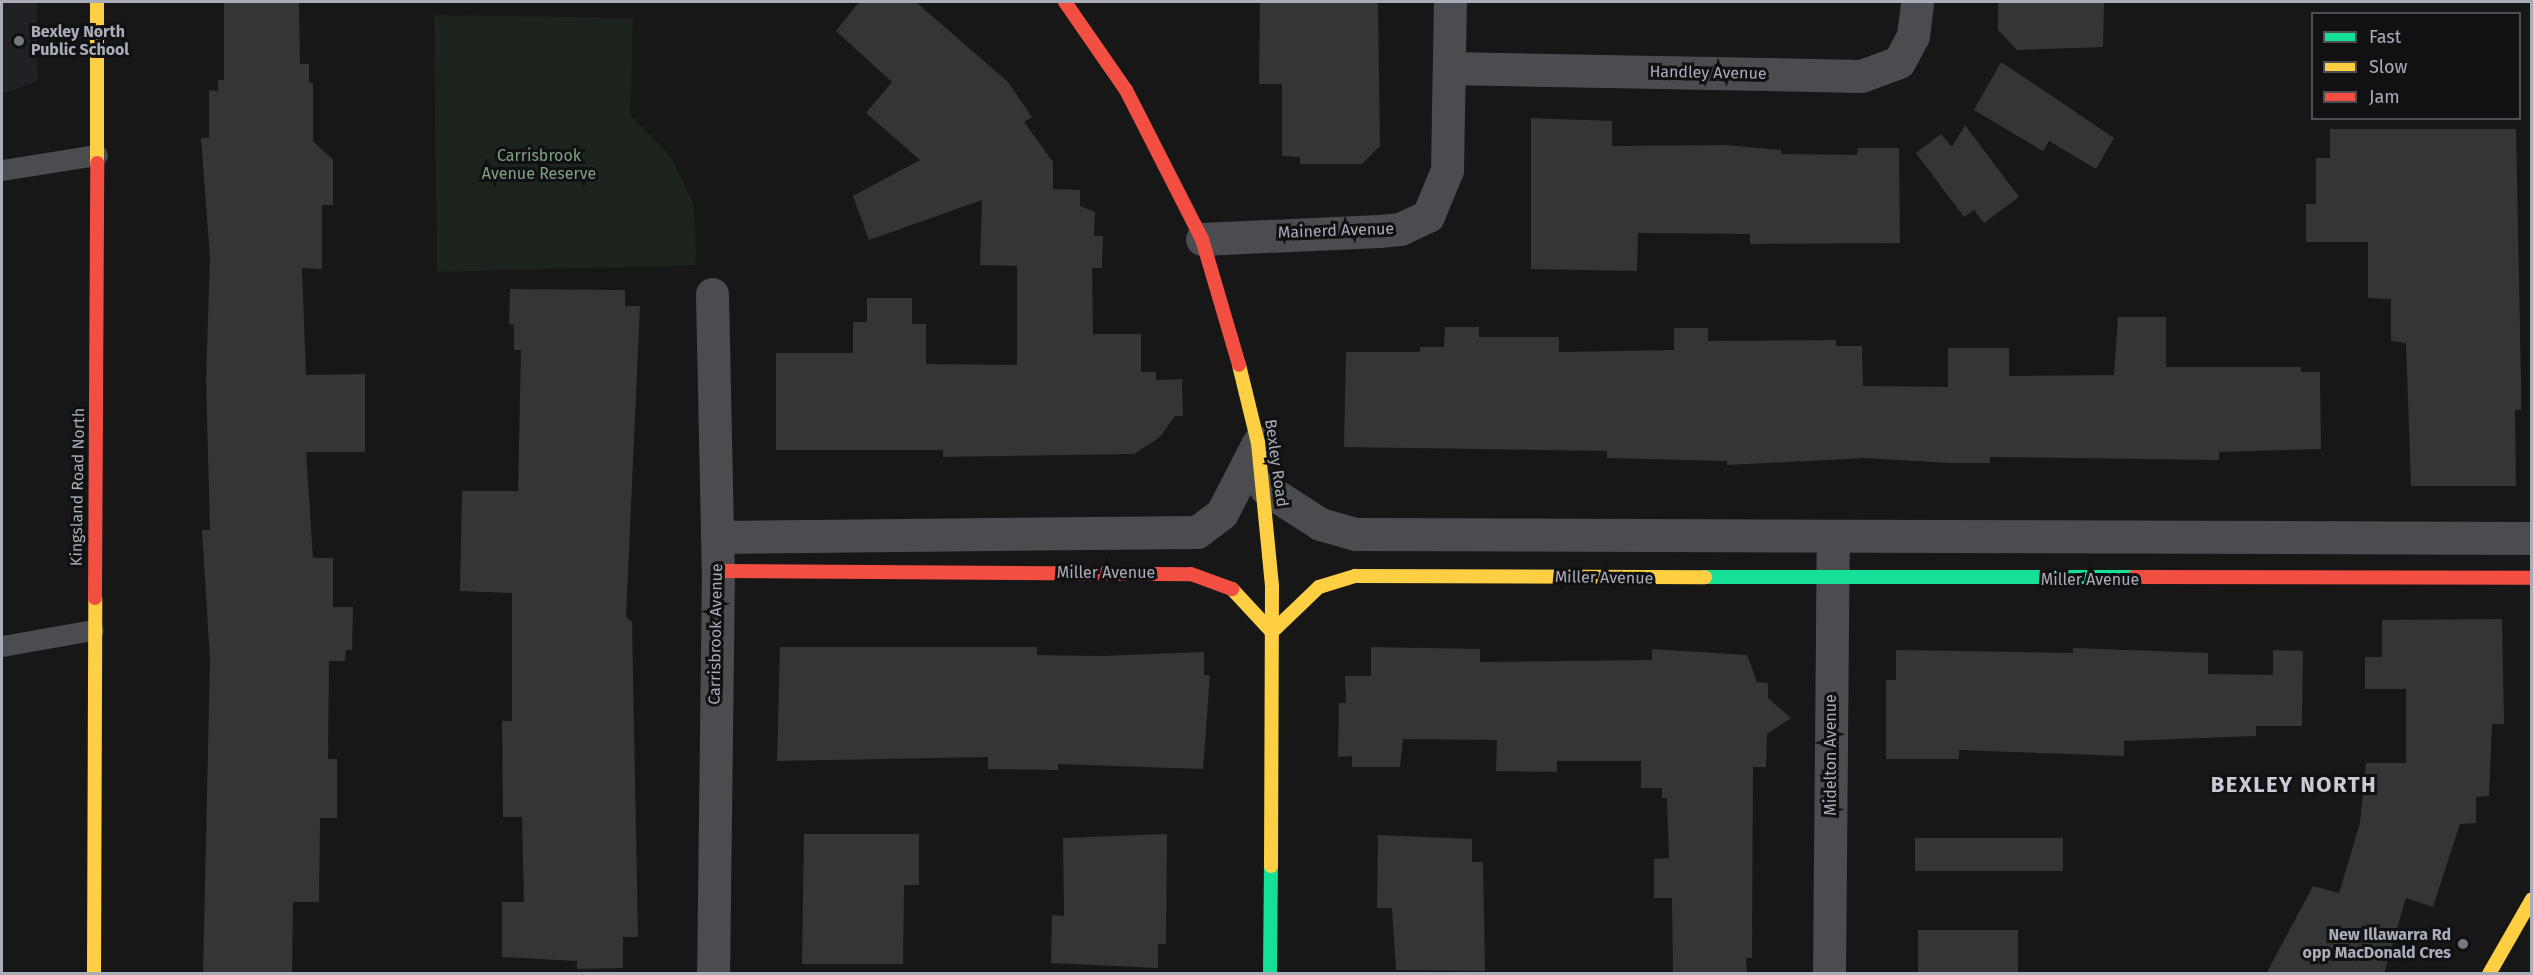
<!DOCTYPE html>
<html>
<head>
<meta charset="utf-8">
<style>
	body { margin:0 }
	#map { position:relative; width:2533px; height:975px; overflow:hidden; background:#171717; font-family:"Fira Sans",sans-serif }
	div>[style] { position:absolute }
	.built>* { inset:0; background:#212123 }
	.green>* { inset:0; background:#1d241e }
	.building>* { inset:0; background:#353536; transform-origin:0 0 }
	.lane>* { height:21px; margin:-10.5px; padding:0 10.5px; transform-origin:10.5px; border-radius:10.5px; background:#4b4c50 }
	.street>* { height:33px; margin:-16.5px; padding:0 16.5px; transform-origin:16.5px; border-radius:16.5px; background:#4b4c50 }
	.fast>* { height:14px; margin:-7px; padding:0 7px; transform-origin:7px; border-radius:7px; background:#16e098 }
	.slow>* { height:14px; margin:-7px; padding:0 7px; transform-origin:7px; border-radius:7px; background:#ffcf43 }
	.jam>* { height:14px; margin:-7px; padding:0 7px; transform-origin:7px; border-radius:7px; background:#f24e42 }
	.dots>* { width:16px; height:16px; translate:-50% -50%; box-sizing:border-box; border:3px solid #111113; border-radius:50% }
	span { translate:-50% -50%; white-space:nowrap; text-align:center; line-height:1.15; -webkit-text-stroke:6px #111113; paint-order:stroke }
	.poi-label { font-size:16px; color:#a8adb8; font-weight:700 }
	.left { translate:0 -50%; text-align:left }
	.right { translate:-100% -50%; text-align:right }
	.street-label { font-size:16px; color:#a8adb8 }
	.park-label { font-size:16px; color:#7fa381 }
	.district-label { font-size:22px; color:#c9ccd4; font-weight:700; letter-spacing:1.5px }
	.frame { position:absolute; inset:0; border:3px solid #a8adb8; pointer-events:none }
	.legend { position:absolute; left:2311px; top:12px; width:210px; height:108px; box-sizing:border-box; background:#111113; border:2px solid #4d4f55; margin:0; padding:8px 10px; list-style:none; font-size:18px; color:#a8adb8 }
	.legend li { display:flex; align-items:center; gap:12px; height:30px }
	.legend b { width:30px; border:2px solid #4d4f55 }
</style>
</head>
<body>
<div id="map">
	<div class="built">
		<i style="clip-path:polygon(2px 2px,37px 2px,38px 81px,2px 94px)"></i>
	</div>
	<div class="green">
		<i style="clip-path:polygon(434px 15px,633px 18px,630px 115px,671px 157px,694px 205px,696px 265px,437px 272px)"></i>
	</div>
	<div class="building">
		<i style="clip-path:polygon(224px 2px,299px 2px,300px 64px,309px 64px,309px 83px,313px 83px,313px 141px,333px 160px,333px 205px,322px 205px,322px 269px,302px 268px,306px 375px,365px 374px,365px 452px,306px 452px,313px 558px,333px 558px,333px 607px,353px 607px,352px 650px,346px 650px,345px 661px,329px 661px,328px 759px,337px 759px,337px 818px,320px 818px,319px 902px,293px 902px,292px 972px,282px 973px,203px 973px,210px 660px,202px 530px,210px 530px,206px 379px,210px 258px,201px 138px,209px 138px,209px 90px,218px 91px,218px 80px,224px 80px)"></i>
		<i style="clip-path:polygon(859px 2px,916px 2px,1008px 82px,1032px 117px,1024px 122px,1053px 162px,1053px 189px,1080px 190px,1080px 206px,1095px 212px,1094px 236px,1103px 236px,1102px 268px,1092px 268px,1093px 334px,1141px 334px,1141px 372px,1156px 372px,1156px 380px,1182px 379px,1183px 416px,1175px 416px,1160px 437px,1134px 454px,943px 457px,943px 450px,776px 450px,776px 353px,853px 353px,853px 322px,867px 322px,867px 298px,912px 298px,912px 324px,926px 324px,926px 364px,1017px 365px,1017px 266px,980px 265px,982px 200px,869px 240px,853px 196px,920px 160px,866px 113px,892px 82px,836px 31px)"></i>
		<i style="clip-path:polygon(1260px 2px,1378px 2px,1380px 146px,1362px 164px,1300px 164px,1300px 157px,1282px 156px,1282px 84px,1259px 84px)"></i>
		<i style="clip-path:polygon(1998px 2px,2104px 2px,2103px 47px,2017px 50px,1998px 30px)"></i>
		<i style="clip-path:polygon(2001px 62px,2114px 138px,2096px 169px,2049px 141px,2043px 151px,1974px 110px)"></i>
		<i style="clip-path:polygon(1531px 118px,1612px 121px,1612px 146px,1725px 145px,1781px 150px,1781px 154px,1857px 155px,1858px 148px,1899px 148px,1900px 243px,1750px 244px,1750px 234px,1638px 233px,1637px 271px,1531px 269px)"></i>
		<i style="clip-path:polygon(1965px 125px,2019px 197px,1984px 223px,1974px 210px,1964px 217px,1916px 153px,1941px 134px,1952px 147px)"></i>
		<i style="clip-path:polygon(2330px 129px,2516px 129px,2521px 380px,2521px 410px,2515px 410px,2516px 486px,2411px 486px,2406px 343px,2391px 341px,2391px 299px,2368px 298px,2368px 242px,2306px 242px,2306px 204px,2316px 204px,2316px 158px,2330px 158px)"></i>
		<i style="clip-path:polygon(510px 289px,625px 290px,625px 306px,640px 306px,626px 617px,632px 622px,638px 937px,623px 937px,623px 968px,577px 969px,577px 961px,502px 957px,502px 902px,524px 902px,522px 817px,503px 817px,502px 721px,512px 721px,512px 593px,460px 591px,462px 491px,518px 491px,521px 350px,514px 350px,514px 325px,509px 324px)"></i>
		<i style="clip-path:polygon(2118px 317px,2166px 317px,2166px 367px,2301px 367px,2301px 372px,2320px 372px,2321px 449px,2219px 452px,2219px 460px,1990px 457px,1990px 463px,1949px 463px,1864px 458px,1727px 465px,1727px 461px,1607px 458px,1607px 451px,1344px 447px,1346px 352px,1420px 352px,1420px 347px,1444px 347px,1445px 327px,1479px 327px,1479px 337px,1559px 337px,1559px 352px,1674px 350px,1674px 328px,1708px 328px,1708px 341px,1836px 340px,1836px 346px,1862px 346px,1863px 386px,1948px 387px,1948px 348px,2009px 348px,2009px 376px,2114px 375px)"></i>
		<i style="clip-path:polygon(2502px 619px,2504px 724px,2492px 724px,2489px 796px,2476px 797px,2476px 823px,2460px 824px,2433px 907px,2406px 898px,2384px 974px,2266px 974px,2313px 886px,2339px 893px,2360px 823px,2366px 763px,2406px 763px,2406px 689px,2365px 689px,2365px 657px,2382px 657px,2382px 620px)"></i>
		<i style="clip-path:polygon(780px 647px,1037px 647px,1037px 655px,1102px 656px,1204px 652px,1204px 675px,1210px 675px,1203px 769px,1058px 764px,1058px 770px,988px 769px,988px 757px,777px 761px)"></i>
		<i style="clip-path:polygon(1371px 647px,1480px 649px,1480px 662px,1652px 660px,1652px 649px,1747px 655px,1757px 682px,1768px 683px,1768px 698px,1791px 718px,1767px 734px,1766px 767px,1753px 767px,1752px 958px,1746px 958px,1747px 974px,1673px 974px,1672px 898px,1654px 898px,1654px 859px,1669px 858px,1667px 798px,1662px 798px,1662px 788px,1641px 788px,1641px 761px,1557px 761px,1557px 772px,1496px 771px,1497px 740px,1403px 739px,1400px 767px,1352px 767px,1352px 756px,1338px 757px,1339px 703px,1346px 703px,1345px 676px,1371px 676px)"></i>
		<i style="clip-path:polygon(2073px 648px,2208px 653px,2208px 674px,2273px 675px,2273px 650px,2303px 651px,2302px 726px,2256px 726px,2256px 736px,2124px 741px,2124px 756px,1959px 750px,1959px 759px,1886px 759px,1886px 680px,1896px 680px,1896px 650px,2073px 653px)"></i>
		<i style="clip-path:polygon(804px 834px,919px 834px,919px 885px,904px 885px,903px 964px,802px 964px)"></i>
		<i style="clip-path:polygon(1167px 834px,1166px 944px,1158px 944px,1158px 968px,1051px 963px,1052px 915px,1064px 916px,1063px 838px)"></i>
		<i style="clip-path:polygon(1378px 835px,1472px 839px,1472px 862px,1483px 862px,1485px 971px,1396px 970px,1392px 908px,1377px 908px)"></i>
		<i style="left:1915px;top:838px;width:148px;height:33px"></i>
		<i style="left:1918px;top:930px;width:100px;height:44px"></i>
	</div>
	<div class="lane">
		<i style="left:2px;top:170px;width:96px;rotate:-9deg"></i>
		<i style="left:2px;top:646px;width:92px;rotate:-10deg"></i>
	</div>
	<div class="street">
		<i style="left:1449px;top:68px;width:412px;rotate:1.1deg"></i>
		<i style="left:1861px;top:76px;width:40px;rotate:-20.2deg"></i>
		<i style="left:1899px;top:62px;width:30px;rotate:-62deg"></i>
		<i style="left:1913px;top:36px;width:34px;rotate:-83deg"></i>
		<i style="left:1202px;top:239px;width:177px;rotate:-2.6deg"></i>
		<i style="left:1379px;top:231px;width:21px;rotate:-5deg"></i>
		<i style="left:1400px;top:229px;width:31px;rotate:-25deg"></i>
		<i style="left:1428px;top:216px;width:50px;rotate:-67.6deg"></i>
		<i style="left:1447px;top:170px;width:168px;rotate:-89deg"></i>
		<i style="left:712px;top:294px;width:277px;rotate:88.8deg"></i>
		<i style="left:718px;top:571px;width:403px;rotate:90.7deg"></i>
		<i style="left:1266px;top:489px;width:64px;rotate:32.9deg"></i>
		<i style="left:1320px;top:524px;width:37px;rotate:16deg"></i>
		<i style="left:1356px;top:534px;width:1176px;rotate:0.19deg"></i>
		<i style="left:717px;top:537px;width:480px;rotate:-0.6deg"></i>
		<i style="left:1197px;top:532px;width:31px;rotate:-37deg"></i>
		<i style="left:1222px;top:513px;width:79px;rotate:-62.8deg"></i>
		<i style="left:1829px;top:974px;width:438px;rotate:-89.5deg"></i>
	</div>
	<div class="fast">
		<i style="left:1705px;top:577px;width:429px"></i>
		<i style="left:1270px;top:974px;width:108px;rotate:-89.5deg"></i>
	</div>
	<div class="slow">
		<i style="left:97px;top:163px;width:161px;rotate:-90deg"></i>
		<i style="left:1239px;top:365px;width:80px;rotate:76.3deg"></i>
		<i style="left:1258px;top:443px;width:144px;rotate:84.4deg"></i>
		<i style="left:1272px;top:586px;width:280px;rotate:90.2deg"></i>
		<i style="left:1232px;top:589px;width:59px;rotate:47.1deg"></i>
		<i style="left:1272px;top:632px;width:65px;rotate:-43.8deg"></i>
		<i style="left:1319px;top:587px;width:38px;rotate:-17deg"></i>
		<i style="left:1355px;top:576px;width:350px;rotate:0.2deg"></i>
		<i style="left:94px;top:974px;width:376px;rotate:-89.8deg"></i>
		<i style="left:2489px;top:974px;width:86px;rotate:-60.2deg"></i>
	</div>
	<div class="jam">
		<i style="left:1065px;top:2px;width:107px;rotate:55.3deg"></i>
		<i style="left:1126px;top:90px;width:167px;rotate:63deg"></i>
		<i style="left:1202px;top:239px;width:131px;rotate:73.6deg"></i>
		<i style="left:718px;top:571px;width:473px;rotate:0.4deg"></i>
		<i style="left:1191px;top:574px;width:44px;rotate:20.1deg"></i>
		<i style="left:2134px;top:577px;width:398px;rotate:0.1deg"></i>
		<i style="left:95px;top:598px;width:435px;rotate:-89.7deg"></i>
	</div>
	<div class="dots">
		<i style="left:19px;top:41px;background:#757880"></i>
		<i style="left:2463px;top:944px;background:#757880"></i>
	</div>
	<div class="poi-label">
		<span class="left" style="left:31px;top:41px">Bexley North<br>Public School</span>
		<span class="right" style="left:2451px;top:944px">New Illawarra Rd<br>opp MacDonald Cres</span>
	</div>
	<div class="street-label">
		<span style="left:1708px;top:73px;rotate:1deg">Handley Avenue</span>
		<span style="left:1336px;top:231px;rotate:-2deg">Mainerd Avenue</span>
		<span style="left:1276px;top:463px;rotate:82deg">Bexley Road</span>
		<span style="left:78px;top:487px;rotate:-89deg">Kingsland Road North</span>
		<span style="left:1106px;top:573px">Miller Avenue</span>
		<span style="left:1604px;top:578px;rotate:1deg">Miller Avenue</span>
		<span style="left:2090px;top:580px">Miller Avenue</span>
		<span style="left:716px;top:634px;rotate:-89deg">Carrisbrook Avenue</span>
		<span style="left:1831px;top:755px;rotate:-90deg">Midelton Avenue</span>
	</div>
	<div class="park-label">
		<span style="left:539px;top:165px">Carrisbrook<br>Avenue Reserve</span>
	</div>
	<div class="district-label">
		<span style="left:2294px;top:785px">BEXLEY NORTH</span>
	</div>
	<div class="frame"></div>
	<ul class="legend">
	<li><b style="height:8px;background:#16e098"></b>Fast</li>
	<li><b style="height:8px;background:#ffcf43"></b>Slow</li>
	<li><b style="height:8px;background:#f24e42"></b>Jam</li>
	</ul>
</div>
</body>
</html>
